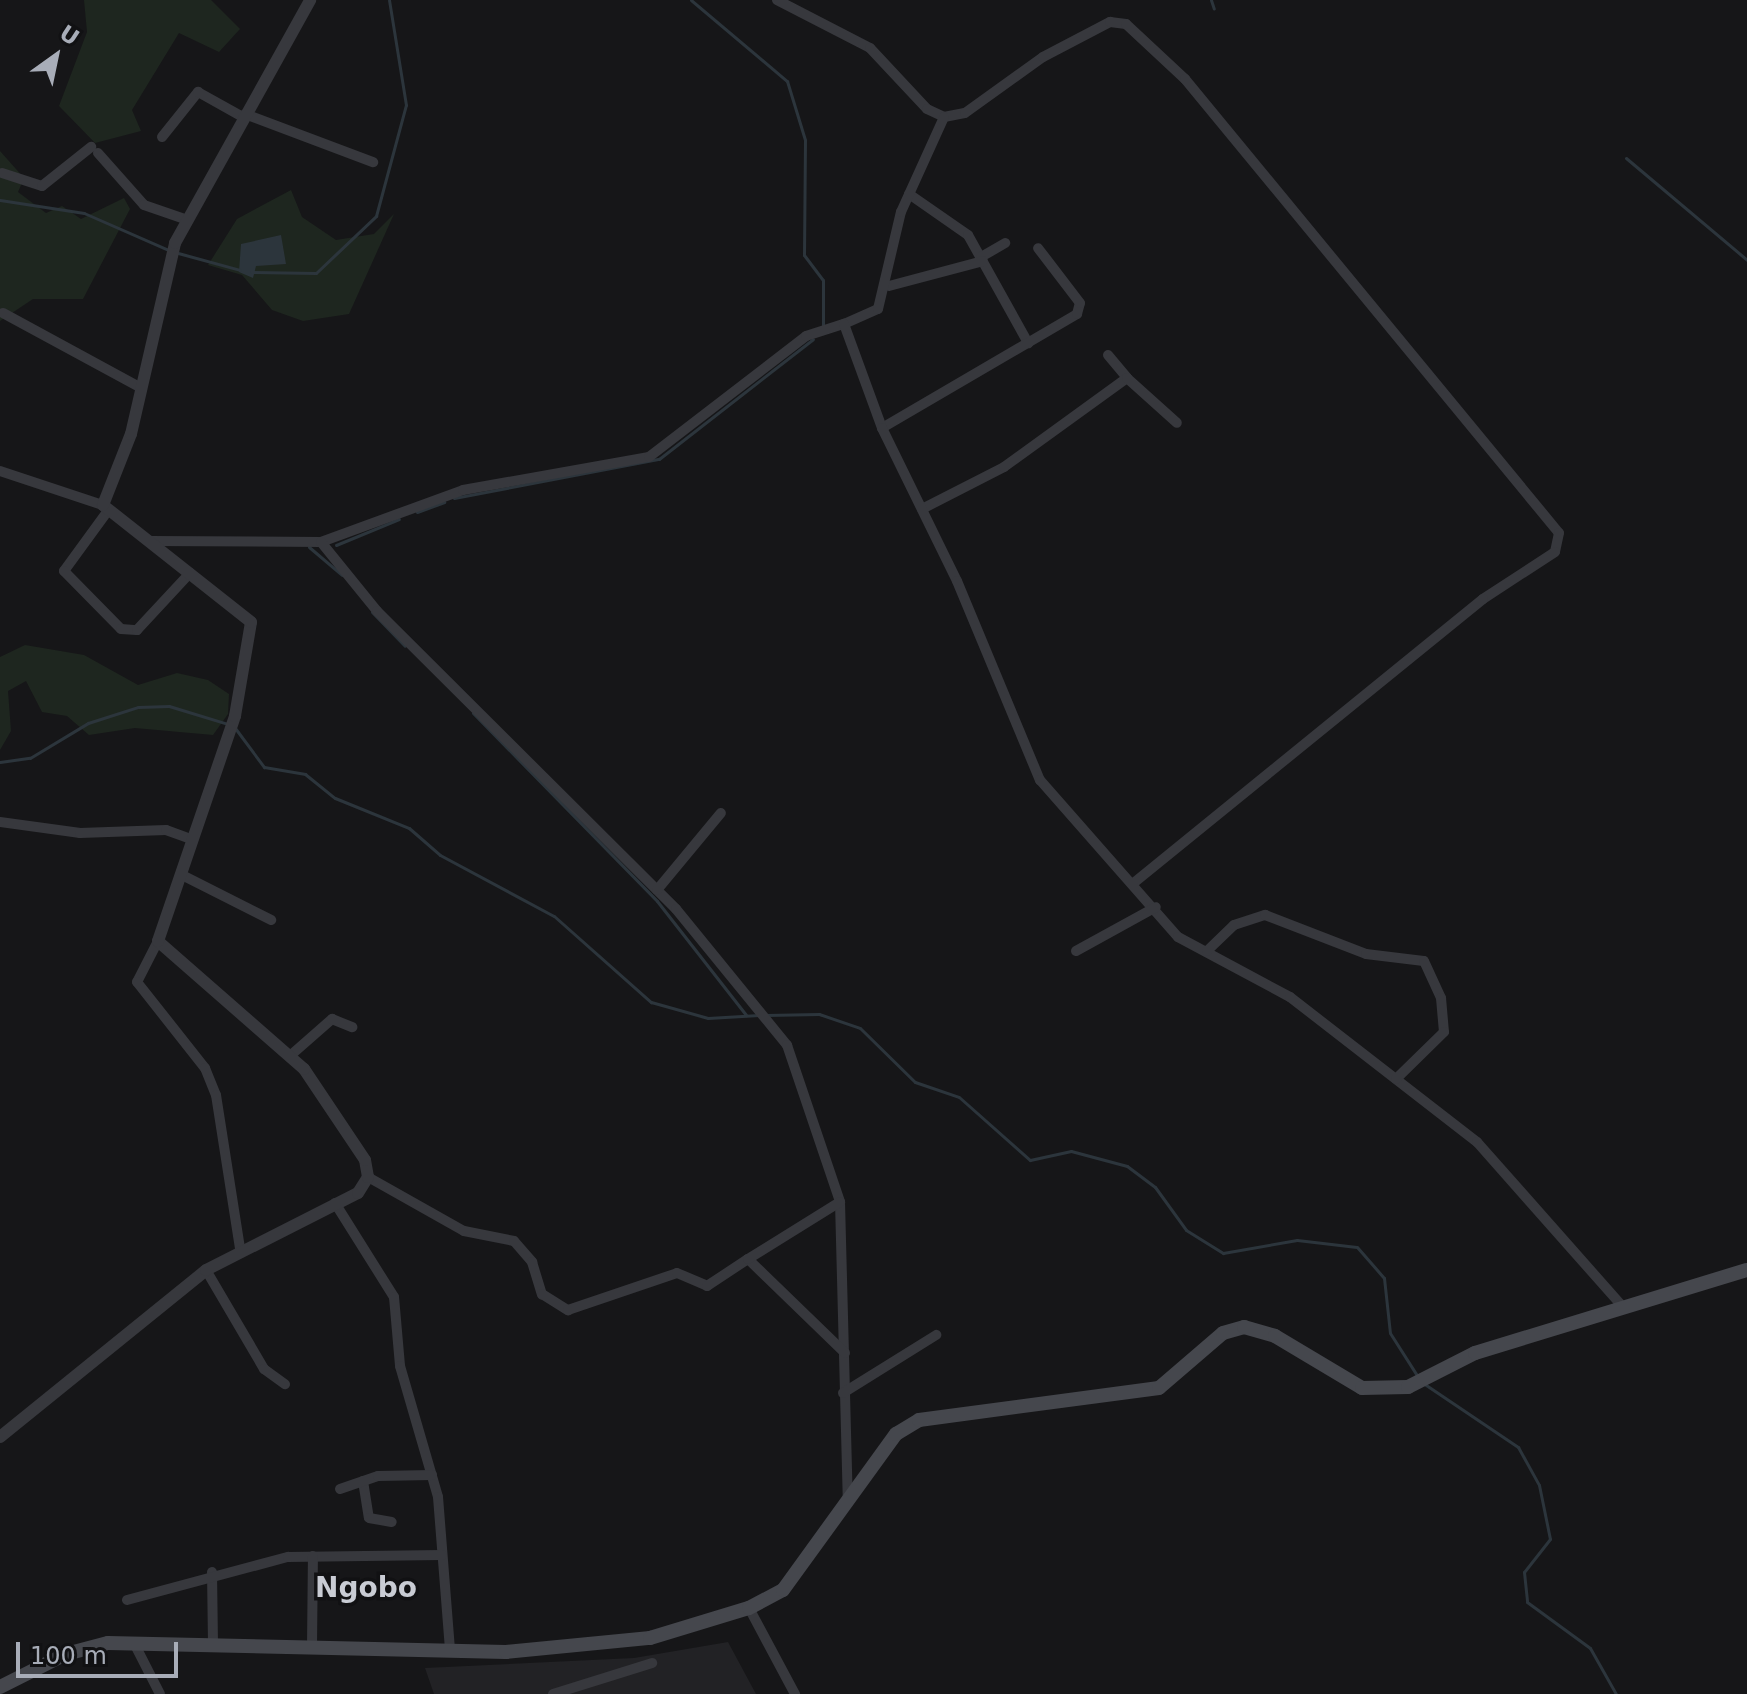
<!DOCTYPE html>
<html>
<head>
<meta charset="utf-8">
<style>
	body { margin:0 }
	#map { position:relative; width:1747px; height:1694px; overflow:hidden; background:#161618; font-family:"DejaVu Sans",sans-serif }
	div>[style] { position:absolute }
	.built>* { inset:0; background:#222225 }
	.green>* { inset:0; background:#1e261f }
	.water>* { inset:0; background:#2c353c }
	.stream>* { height:3px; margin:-1.5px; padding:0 1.5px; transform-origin:1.5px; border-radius:1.5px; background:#2c353c }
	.minor>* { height:10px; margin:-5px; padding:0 5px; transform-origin:5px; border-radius:5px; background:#37383d }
	.tertiary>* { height:12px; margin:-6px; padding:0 6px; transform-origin:6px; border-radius:6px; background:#37383d }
	.secondary>* { height:14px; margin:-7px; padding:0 7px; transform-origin:7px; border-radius:7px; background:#45474d }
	span { translate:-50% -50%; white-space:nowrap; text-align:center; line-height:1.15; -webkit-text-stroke:7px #111113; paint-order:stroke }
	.quarter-label { font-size:28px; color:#c9ccd4; font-weight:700 }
	.north { position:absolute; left:16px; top:16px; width:80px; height:80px; -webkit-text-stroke:6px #111113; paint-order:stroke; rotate:33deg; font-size:22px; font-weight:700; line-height:32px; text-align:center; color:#a8adb8 }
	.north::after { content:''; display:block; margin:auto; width:28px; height:36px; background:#a8adb8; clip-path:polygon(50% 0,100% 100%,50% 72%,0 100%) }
	.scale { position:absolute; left:16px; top:1642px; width:162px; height:36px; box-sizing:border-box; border:4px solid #a8adb8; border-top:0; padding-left:10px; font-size:24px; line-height:28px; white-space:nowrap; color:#a8adb8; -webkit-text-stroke:6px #111113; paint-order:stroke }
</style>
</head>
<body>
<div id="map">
	<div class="built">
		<i style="clip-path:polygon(728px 1642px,756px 1694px,434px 1694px,425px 1668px,634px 1658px)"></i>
	</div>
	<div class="green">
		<i style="clip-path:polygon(84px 0,211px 0,240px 29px,219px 52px,179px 33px,132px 110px,141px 131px,95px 143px,59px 106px,87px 32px)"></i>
		<i style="clip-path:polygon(0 151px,24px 178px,18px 192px,46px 213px,62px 206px,81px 219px,124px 198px,130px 209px,83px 299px,33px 299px,0 321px)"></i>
		<i style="clip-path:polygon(291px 190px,302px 217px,336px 240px,374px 234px,394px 214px,349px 314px,303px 321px,272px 310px,242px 275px,208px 265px,237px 219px)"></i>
		<i style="clip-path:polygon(25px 645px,84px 655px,138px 685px,177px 673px,208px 680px,229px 694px,228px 714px,213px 735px,135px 728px,89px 735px,67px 716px,42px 712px,26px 681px,8px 691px,11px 731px,0 750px,0 657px)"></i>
	</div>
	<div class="water">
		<i style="clip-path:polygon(281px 235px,286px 264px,256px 266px,253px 278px,239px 272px,241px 244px)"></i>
	</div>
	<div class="stream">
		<i style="left:691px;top:0;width:126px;rotate:40.2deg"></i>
		<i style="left:787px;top:81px;width:62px;rotate:73deg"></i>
		<i style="left:805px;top:140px;width:115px;rotate:90.5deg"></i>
		<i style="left:804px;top:255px;width:31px;rotate:53deg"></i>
		<i style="left:823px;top:280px;width:47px;rotate:90deg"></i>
		<i style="left:1211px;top:0;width:9px;rotate:72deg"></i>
		<i style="left:1626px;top:158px;width:158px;rotate:40.1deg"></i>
		<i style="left:0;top:200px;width:85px;rotate:8.8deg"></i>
		<i style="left:84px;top:213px;width:95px;rotate:23.6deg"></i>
		<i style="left:178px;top:253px;width:64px;rotate:15.3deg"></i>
		<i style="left:251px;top:272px;width:65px;rotate:0.9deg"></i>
		<i style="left:316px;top:273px;width:83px;rotate:-43.5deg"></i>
		<i style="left:376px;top:216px;width:115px;rotate:-74.9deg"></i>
		<i style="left:406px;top:105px;width:106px;rotate:-99.2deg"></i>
		<i style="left:454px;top:498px;width:209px;rotate:-10.8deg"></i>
		<i style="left:659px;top:459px;width:195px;rotate:-37.9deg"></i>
		<i style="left:417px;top:512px;width:29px;rotate:-20deg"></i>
		<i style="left:336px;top:545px;width:68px;rotate:-22.4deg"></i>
		<i style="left:309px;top:547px;width:43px;rotate:40.3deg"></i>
		<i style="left:372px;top:612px;width:47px;rotate:45.9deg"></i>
		<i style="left:473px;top:713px;width:263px;rotate:45.6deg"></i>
		<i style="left:657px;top:901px;width:145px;rotate:52deg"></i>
		<i style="left:235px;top:728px;width:49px;rotate:53.4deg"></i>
		<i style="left:264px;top:767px;width:42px;rotate:9.7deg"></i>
		<i style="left:305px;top:774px;width:38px;rotate:39deg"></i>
		<i style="left:335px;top:798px;width:80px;rotate:22.1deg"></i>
		<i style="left:409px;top:828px;width:41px;rotate:41.1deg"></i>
		<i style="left:440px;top:855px;width:129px;rotate:28.2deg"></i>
		<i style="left:554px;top:916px;width:130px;rotate:41.6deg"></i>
		<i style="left:651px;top:1002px;width:59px;rotate:15.7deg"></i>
		<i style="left:708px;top:1018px;width:51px;rotate:-3.4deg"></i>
		<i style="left:0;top:762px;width:30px;rotate:-8deg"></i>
		<i style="left:30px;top:758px;width:68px;rotate:-31.1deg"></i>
		<i style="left:88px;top:723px;width:52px;rotate:-17.7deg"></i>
		<i style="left:138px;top:707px;width:31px;rotate:-2deg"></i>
		<i style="left:169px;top:706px;width:62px;rotate:17deg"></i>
		<i style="left:766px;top:1015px;width:53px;rotate:-1.1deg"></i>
		<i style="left:819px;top:1014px;width:43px;rotate:18.9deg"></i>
		<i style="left:860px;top:1028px;width:77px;rotate:44.5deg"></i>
		<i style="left:915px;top:1082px;width:46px;rotate:18.8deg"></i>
		<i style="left:959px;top:1097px;width:95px;rotate:41.6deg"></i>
		<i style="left:1030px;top:1160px;width:42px;rotate:-12.4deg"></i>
		<i style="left:1071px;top:1151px;width:58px;rotate:15deg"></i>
		<i style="left:1127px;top:1166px;width:35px;rotate:37deg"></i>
		<i style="left:1155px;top:1187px;width:53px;rotate:54.2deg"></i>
		<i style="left:1186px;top:1230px;width:44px;rotate:31.9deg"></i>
		<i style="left:1223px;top:1253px;width:75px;rotate:-10deg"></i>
		<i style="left:1297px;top:1240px;width:60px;rotate:6.7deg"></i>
		<i style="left:1357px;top:1247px;width:41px;rotate:48.9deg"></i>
		<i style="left:1384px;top:1278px;width:55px;rotate:83.8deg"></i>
		<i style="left:1390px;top:1333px;width:52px;rotate:57.5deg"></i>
		<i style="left:1423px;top:1383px;width:115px;rotate:34deg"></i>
		<i style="left:1518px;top:1447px;width:43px;rotate:61.1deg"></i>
		<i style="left:1539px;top:1485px;width:55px;rotate:78.5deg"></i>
		<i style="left:1550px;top:1539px;width:42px;rotate:128.2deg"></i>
		<i style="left:1524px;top:1572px;width:30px;rotate:84deg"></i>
		<i style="left:1527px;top:1602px;width:78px;rotate:36.1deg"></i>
		<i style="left:1590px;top:1648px;width:53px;rotate:60.5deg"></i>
	</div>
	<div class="minor">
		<i style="left:777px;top:0;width:105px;rotate:27.3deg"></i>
		<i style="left:870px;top:48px;width:83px;rotate:46.9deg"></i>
		<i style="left:927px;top:109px;width:19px;rotate:25deg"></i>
		<i style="left:944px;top:117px;width:21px;rotate:-11deg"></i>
		<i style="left:965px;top:113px;width:96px;rotate:-35.7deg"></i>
		<i style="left:1043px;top:57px;width:76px;rotate:-27.6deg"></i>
		<i style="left:1110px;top:22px;width:16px;rotate:7deg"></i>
		<i style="left:1126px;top:24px;width:81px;rotate:43deg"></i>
		<i style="left:1185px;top:79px;width:588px;rotate:50.52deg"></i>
		<i style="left:1559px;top:533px;width:19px;rotate:102deg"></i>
		<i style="left:1555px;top:552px;width:86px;rotate:146.9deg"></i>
		<i style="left:1483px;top:599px;width:450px;rotate:140.9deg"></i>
		<i style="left:245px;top:114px;width:137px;rotate:20.6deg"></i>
		<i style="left:162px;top:137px;width:58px;rotate:-51.3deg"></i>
		<i style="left:198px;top:92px;width:51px;rotate:29.1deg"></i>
		<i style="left:98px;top:153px;width:69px;rotate:48.5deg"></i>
		<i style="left:144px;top:205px;width:43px;rotate:18.9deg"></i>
		<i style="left:2px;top:173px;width:42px;rotate:18deg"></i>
		<i style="left:42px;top:186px;width:63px;rotate:-38.5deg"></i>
		<i style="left:909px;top:194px;width:72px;rotate:34.8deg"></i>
		<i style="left:968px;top:235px;width:124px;rotate:60.9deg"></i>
		<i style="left:981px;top:257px;width:28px;rotate:-30deg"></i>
		<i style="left:889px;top:286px;width:97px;rotate:-14.9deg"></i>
		<i style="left:3px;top:313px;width:157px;rotate:28.5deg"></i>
		<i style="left:844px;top:324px;width:37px;rotate:-24deg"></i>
		<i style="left:878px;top:309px;width:100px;rotate:-76.7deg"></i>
		<i style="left:901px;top:212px;width:104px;rotate:-65.6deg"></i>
		<i style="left:1108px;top:355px;width:30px;rotate:50deg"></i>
		<i style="left:882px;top:428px;width:226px;rotate:-30.3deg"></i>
		<i style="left:1077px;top:314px;width:11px;rotate:-75deg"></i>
		<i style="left:1080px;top:303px;width:69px;rotate:-127.4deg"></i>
		<i style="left:0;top:471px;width:108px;rotate:18.3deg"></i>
		<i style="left:922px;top:509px;width:92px;rotate:-27.1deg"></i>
		<i style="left:1004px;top:467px;width:152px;rotate:-35.9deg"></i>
		<i style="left:1127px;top:378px;width:67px;rotate:42deg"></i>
		<i style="left:107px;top:512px;width:73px;rotate:126.1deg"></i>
		<i style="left:64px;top:571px;width:81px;rotate:45.5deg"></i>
		<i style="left:121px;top:629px;width:16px;rotate:4deg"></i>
		<i style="left:137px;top:630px;width:78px;rotate:-47.1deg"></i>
		<i style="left:149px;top:541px;width:172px;rotate:0.3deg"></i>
		<i style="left:321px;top:542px;width:151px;rotate:-20.1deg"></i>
		<i style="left:463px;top:490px;width:189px;rotate:-10.1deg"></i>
		<i style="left:649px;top:457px;width:198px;rotate:-37.6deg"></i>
		<i style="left:806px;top:336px;width:40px;rotate:-18deg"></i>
		<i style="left:844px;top:324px;width:111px;rotate:69.9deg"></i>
		<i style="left:882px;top:428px;width:170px;rotate:63.9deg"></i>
		<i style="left:957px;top:581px;width:216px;rotate:67.4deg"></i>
		<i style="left:1040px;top:780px;width:209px;rotate:48.7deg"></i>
		<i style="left:1178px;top:937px;width:127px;rotate:28.2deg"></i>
		<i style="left:1290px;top:997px;width:237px;rotate:37.8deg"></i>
		<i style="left:1477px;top:1142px;width:219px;rotate:48.5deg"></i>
		<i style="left:321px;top:542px;width:89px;rotate:50.9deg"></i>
		<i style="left:377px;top:611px;width:422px;rotate:44.9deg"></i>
		<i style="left:676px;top:909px;width:176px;rotate:50.8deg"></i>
		<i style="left:787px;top:1045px;width:166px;rotate:71.3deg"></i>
		<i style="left:840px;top:1202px;width:299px;rotate:88.5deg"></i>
		<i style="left:0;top:822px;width:81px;rotate:7.8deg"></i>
		<i style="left:80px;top:833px;width:86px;rotate:-2deg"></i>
		<i style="left:166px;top:830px;width:29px;rotate:20deg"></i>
		<i style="left:182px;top:875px;width:100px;rotate:26.8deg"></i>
		<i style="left:657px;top:890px;width:100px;rotate:-50.3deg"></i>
		<i style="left:158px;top:941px;width:46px;rotate:117.1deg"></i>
		<i style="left:137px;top:982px;width:110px;rotate:51.7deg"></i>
		<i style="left:205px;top:1068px;width:29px;rotate:68deg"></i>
		<i style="left:216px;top:1095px;width:155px;rotate:81.1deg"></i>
		<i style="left:1076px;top:951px;width:91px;rotate:-28.8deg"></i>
		<i style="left:1207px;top:951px;width:37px;rotate:-44deg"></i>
		<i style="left:1234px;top:925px;width:33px;rotate:-18deg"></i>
		<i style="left:1265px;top:915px;width:108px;rotate:21.1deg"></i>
		<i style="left:1366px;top:954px;width:58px;rotate:6.9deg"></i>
		<i style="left:1424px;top:961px;width:41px;rotate:65.3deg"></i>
		<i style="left:1441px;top:998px;width:34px;rotate:85deg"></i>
		<i style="left:1444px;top:1032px;width:67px;rotate:135.6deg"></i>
		<i style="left:291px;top:1055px;width:55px;rotate:-41.3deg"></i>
		<i style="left:332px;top:1019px;width:22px;rotate:22deg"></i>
		<i style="left:368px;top:1177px;width:110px;rotate:29.4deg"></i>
		<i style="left:464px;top:1231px;width:51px;rotate:11.3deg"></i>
		<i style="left:514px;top:1241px;width:28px;rotate:49deg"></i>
		<i style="left:532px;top:1262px;width:34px;rotate:73deg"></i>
		<i style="left:542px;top:1294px;width:31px;rotate:32deg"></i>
		<i style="left:568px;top:1310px;width:115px;rotate:-18.7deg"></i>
		<i style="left:677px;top:1273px;width:33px;rotate:23deg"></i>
		<i style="left:707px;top:1286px;width:49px;rotate:-33.4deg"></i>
		<i style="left:748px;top:1259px;width:135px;rotate:44.1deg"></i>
		<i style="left:335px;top:1203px;width:111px;rotate:57.9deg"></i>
		<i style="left:394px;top:1297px;width:69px;rotate:85deg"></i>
		<i style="left:400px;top:1366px;width:136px;rotate:73.8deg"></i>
		<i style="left:438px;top:1497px;width:152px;rotate:85.5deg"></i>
		<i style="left:748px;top:1259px;width:108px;rotate:-31.8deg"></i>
		<i style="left:206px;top:1270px;width:115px;rotate:59.6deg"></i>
		<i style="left:264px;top:1369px;width:26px;rotate:36deg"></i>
		<i style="left:843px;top:1393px;width:110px;rotate:-31.9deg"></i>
		<i style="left:363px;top:1481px;width:37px;rotate:81deg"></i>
		<i style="left:369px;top:1518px;width:23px;rotate:10deg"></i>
		<i style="left:340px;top:1489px;width:40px;rotate:-18.9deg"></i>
		<i style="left:378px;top:1476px;width:54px;rotate:-1.1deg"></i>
		<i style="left:212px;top:1572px;width:72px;rotate:89.2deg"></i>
		<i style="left:127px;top:1600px;width:167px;rotate:-15deg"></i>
		<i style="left:288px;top:1557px;width:154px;rotate:-0.7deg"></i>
		<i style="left:749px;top:1608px;width:98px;rotate:61.9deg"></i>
		<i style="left:134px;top:1643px;width:57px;rotate:63deg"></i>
		<i style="left:312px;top:1646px;width:90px;rotate:-89.4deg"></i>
		<i style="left:553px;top:1694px;width:104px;rotate:-17.4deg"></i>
	</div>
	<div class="tertiary">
		<i style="left:0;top:1437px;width:265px;rotate:-39deg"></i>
		<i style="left:206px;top:1270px;width:170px;rotate:-26.9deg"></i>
		<i style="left:358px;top:1193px;width:19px;rotate:-58deg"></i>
		<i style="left:368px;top:1177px;width:17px;rotate:-100deg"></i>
		<i style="left:365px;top:1160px;width:110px;rotate:-123.8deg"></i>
		<i style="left:304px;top:1069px;width:194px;rotate:-138.8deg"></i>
		<i style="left:158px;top:941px;width:238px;rotate:-71.1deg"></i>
		<i style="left:235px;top:716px;width:95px;rotate:-80.3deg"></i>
		<i style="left:251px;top:622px;width:189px;rotate:-141.7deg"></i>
		<i style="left:103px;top:505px;width:76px;rotate:-68.5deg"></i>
		<i style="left:131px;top:434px;width:196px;rotate:-77deg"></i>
		<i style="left:175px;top:243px;width:278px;rotate:-60.9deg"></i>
	</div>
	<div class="secondary">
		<i style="left:0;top:1687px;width:74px;rotate:-26.6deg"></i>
		<i style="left:66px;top:1654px;width:43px;rotate:-14.7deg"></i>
		<i style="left:108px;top:1643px;width:398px;rotate:1.3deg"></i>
		<i style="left:506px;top:1652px;width:145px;rotate:-5.6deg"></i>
		<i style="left:650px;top:1638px;width:103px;rotate:-16.9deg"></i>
		<i style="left:749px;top:1608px;width:38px;rotate:-28deg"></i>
		<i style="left:783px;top:1590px;width:193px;rotate:-54.1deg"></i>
		<i style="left:896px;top:1434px;width:27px;rotate:-31deg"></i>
		<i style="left:919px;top:1420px;width:242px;rotate:-7.6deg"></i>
		<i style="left:1159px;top:1388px;width:84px;rotate:-40.7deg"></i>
		<i style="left:1223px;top:1333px;width:22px;rotate:-16deg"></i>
		<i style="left:1244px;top:1327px;width:32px;rotate:16deg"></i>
		<i style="left:1275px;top:1336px;width:101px;rotate:30.9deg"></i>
		<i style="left:1362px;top:1388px;width:46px;rotate:-1.2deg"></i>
		<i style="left:1408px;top:1387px;width:75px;rotate:-26.9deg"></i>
		<i style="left:1475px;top:1353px;width:284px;rotate:-17deg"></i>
	</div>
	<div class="quarter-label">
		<span style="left:366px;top:1588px">Ngobo</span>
	</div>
	<div class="north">U</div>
	<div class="scale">100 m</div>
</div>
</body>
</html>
